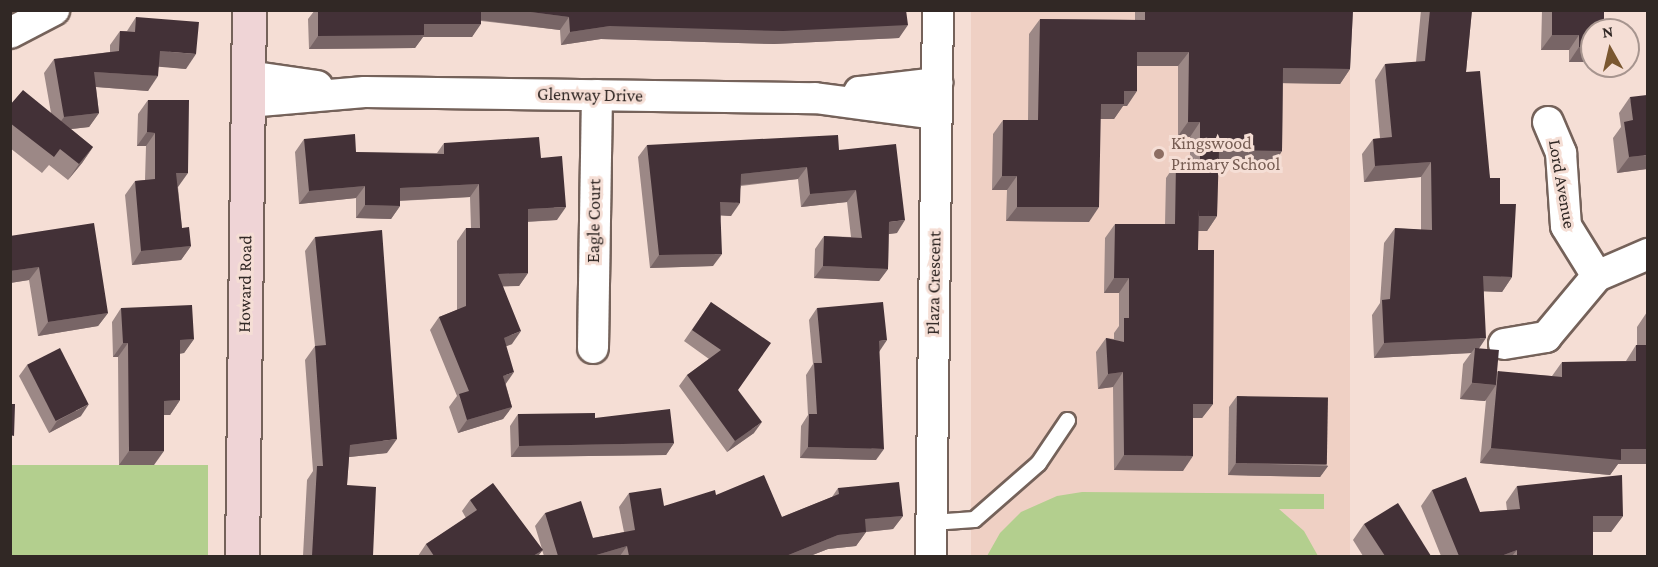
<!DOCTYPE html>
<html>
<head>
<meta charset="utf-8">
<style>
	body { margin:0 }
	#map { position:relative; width:1658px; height:567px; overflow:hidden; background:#f5ded5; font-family:"Crimson Pro",serif }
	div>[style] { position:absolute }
	.built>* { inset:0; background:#efd0c4; transform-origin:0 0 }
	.green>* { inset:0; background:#b3cf8e; transform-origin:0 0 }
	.roads { filter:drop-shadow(2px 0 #75625a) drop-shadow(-2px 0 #75625a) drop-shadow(0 2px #75625a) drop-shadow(0 -2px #75625a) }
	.service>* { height:15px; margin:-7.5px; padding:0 7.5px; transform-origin:7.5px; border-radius:7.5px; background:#fff }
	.minor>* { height:30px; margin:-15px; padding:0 15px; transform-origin:15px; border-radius:15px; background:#fff }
	.secondary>* { height:33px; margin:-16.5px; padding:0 16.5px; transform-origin:16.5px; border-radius:16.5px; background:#efd4d6 }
	.wall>* { inset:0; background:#9c8886 }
	.shaded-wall>* { inset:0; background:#786566 }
	.building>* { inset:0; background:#433137; transform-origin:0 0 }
	.dots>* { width:16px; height:16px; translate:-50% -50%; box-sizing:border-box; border:3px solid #f5ded5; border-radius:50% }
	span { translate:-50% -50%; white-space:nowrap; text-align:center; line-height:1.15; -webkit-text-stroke:6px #f5ded5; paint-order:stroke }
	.street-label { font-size:18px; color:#312825 }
	.education-label { font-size:18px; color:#785e54 }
	.left { translate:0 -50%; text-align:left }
	.frame { position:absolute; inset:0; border:12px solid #312825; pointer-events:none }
	.north { position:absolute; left:1580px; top:18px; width:60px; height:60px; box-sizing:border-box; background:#f5ded5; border:2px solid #a7958f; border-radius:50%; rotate:352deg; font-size:16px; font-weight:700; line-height:24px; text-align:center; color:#312825 }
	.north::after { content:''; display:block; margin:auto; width:21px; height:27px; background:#7a5730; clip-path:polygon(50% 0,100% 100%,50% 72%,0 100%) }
</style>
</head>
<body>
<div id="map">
	<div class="built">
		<i style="left:971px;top:11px;width:379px;height:545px"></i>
	</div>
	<div class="green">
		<i style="left:10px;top:465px;width:198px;height:91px"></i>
		<i style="clip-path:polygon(1082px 492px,1324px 494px,1324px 509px,1279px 509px,1304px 531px,1318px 556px,987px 556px,1000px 533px,1021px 512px,1057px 496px)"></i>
	</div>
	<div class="roads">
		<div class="service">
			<i style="left:932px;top:522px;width:42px;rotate:-4.1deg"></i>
			<i style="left:974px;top:519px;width:85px;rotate:-41.2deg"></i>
			<i style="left:1038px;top:463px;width:52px;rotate:-56deg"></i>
		</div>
		<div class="minor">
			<i style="left:10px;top:33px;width:50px;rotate:-27.6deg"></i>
			<i style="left:248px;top:76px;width:70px;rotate:8.2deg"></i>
			<i style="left:859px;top:92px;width:79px;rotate:-6.6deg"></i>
			<i style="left:248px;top:102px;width:117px;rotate:-4.9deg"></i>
			<i style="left:365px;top:92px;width:450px;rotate:0.8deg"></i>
			<i style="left:815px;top:98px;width:123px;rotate:7.5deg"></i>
			<i style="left:1548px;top:122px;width:34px;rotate:67deg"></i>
			<i style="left:1561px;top:153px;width:73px;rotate:86.1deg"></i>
			<i style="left:1566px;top:226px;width:59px;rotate:58.2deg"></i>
			<i style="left:1504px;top:344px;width:43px;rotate:-9.5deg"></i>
			<i style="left:1546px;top:337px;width:80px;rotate:-50.1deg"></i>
			<i style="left:1597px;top:276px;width:56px;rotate:-23.3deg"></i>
			<i style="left:593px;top:348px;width:253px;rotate:-89.1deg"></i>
			<i style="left:931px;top:556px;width:546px;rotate:-89.27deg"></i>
		</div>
		<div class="secondary">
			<i style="left:242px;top:556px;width:546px;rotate:-89.27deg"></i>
		</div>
	</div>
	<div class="wall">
		<i style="clip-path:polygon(315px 10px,906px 10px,899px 38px,774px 44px,601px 39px,561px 45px,560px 30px,481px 21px,472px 37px,423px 37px,415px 48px,309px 49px,308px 19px)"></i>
		<i style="clip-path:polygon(1135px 10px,1353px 10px,1350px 69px,1340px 84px,1283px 83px,1282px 151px,1272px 166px,1218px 165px,1217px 216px,1207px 231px,1198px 231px,1198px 250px,1213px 404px,1202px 418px,1193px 418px,1183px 471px,1114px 470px,1113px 387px,1098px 389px,1096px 352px,1106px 338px,1114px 339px,1114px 333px,1119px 326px,1119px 293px,1104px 293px,1105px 238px,1115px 224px,1165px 224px,1166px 178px,1176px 163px,1190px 163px,1190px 137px,1178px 136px,1178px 66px,1137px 66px,1127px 106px,1123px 106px,1114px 119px,1100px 119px,1089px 222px,1006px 221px,1007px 190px,992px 190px,993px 134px,1003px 120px,1028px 120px,1029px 34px,1040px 19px,1135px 20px)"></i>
		<i style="clip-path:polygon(1421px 10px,1472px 10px,1466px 72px,1490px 178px,1500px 204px,1512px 277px,1502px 292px,1484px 291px,1479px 349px,1498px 372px,1552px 376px,1562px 362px,1626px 361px,1636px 345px,1637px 345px,1637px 327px,1647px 312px,1647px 464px,1618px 464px,1610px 475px,1480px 463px,1486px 400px,1485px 401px,1460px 399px,1463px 364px,1471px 353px,1374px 358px,1372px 315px,1380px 303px,1384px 243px,1395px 228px,1421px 230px,1421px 177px,1364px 182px,1362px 154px,1373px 139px,1380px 138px,1375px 80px,1385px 64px,1416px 62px)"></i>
		<i style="clip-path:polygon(1542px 10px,1604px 10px,1592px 30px,1592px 62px,1569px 62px,1569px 50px,1541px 50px)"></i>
		<i style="clip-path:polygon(136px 17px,186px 69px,159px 66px,148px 91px,96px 87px,99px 113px,89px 127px,71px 129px,93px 147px,82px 163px,68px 180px,49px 165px,42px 173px,10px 148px,10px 105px,51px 113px,44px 73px,54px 59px,110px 52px,110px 45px,120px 31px,127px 31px)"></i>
		<i style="clip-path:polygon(1630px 97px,1647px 169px,1617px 173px,1613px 138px,1621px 127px,1619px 113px)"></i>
		<i style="clip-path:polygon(148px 100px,178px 187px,182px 228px,191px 246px,181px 260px,132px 265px,125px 195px,135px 181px,145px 180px,146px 146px,137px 146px,138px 114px)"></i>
		<i style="clip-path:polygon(304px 139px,356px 152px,437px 153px,444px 143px,541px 158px,557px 220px,528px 222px,528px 273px,519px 286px,503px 286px,512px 344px,506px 346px,506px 385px,512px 407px,503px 419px,458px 433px,449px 407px,457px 396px,430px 330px,439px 317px,457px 310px,457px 241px,466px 228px,471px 228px,470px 197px,400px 201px,400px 206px,391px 219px,356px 218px,356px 198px,299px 204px,295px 152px)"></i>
		<i style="clip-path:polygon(647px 145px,839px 150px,897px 233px,889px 234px,888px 269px,879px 281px,814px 278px,815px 249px,824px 236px,851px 237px,847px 202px,801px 207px,798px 179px,741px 186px,731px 216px,721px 215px,713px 266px,650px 268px,638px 157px)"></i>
		<i style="clip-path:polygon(10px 236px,108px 313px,98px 326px,38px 336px,29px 280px,10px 283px)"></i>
		<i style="clip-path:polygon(315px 237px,387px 453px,349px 457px,347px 485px,373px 556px,303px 556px,307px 480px,313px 471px,305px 360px,315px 346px,305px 251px)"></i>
		<i style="clip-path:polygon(711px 302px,738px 390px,754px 433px,727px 452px,679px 386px,687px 375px,709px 359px,684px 341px)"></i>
		<i style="clip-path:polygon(121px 308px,194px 339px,184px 353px,180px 354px,180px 400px,170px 415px,164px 415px,154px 465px,119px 465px,118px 357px,113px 357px,112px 322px)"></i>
		<i style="clip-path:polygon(817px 308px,876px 460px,800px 458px,801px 426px,808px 415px,806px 375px,813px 364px,809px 320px)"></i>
		<i style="clip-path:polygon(27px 365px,81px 416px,49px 433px,19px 376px)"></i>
		<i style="clip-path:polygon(1237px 396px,1328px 466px,1320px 477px,1228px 475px,1229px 407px)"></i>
		<i style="clip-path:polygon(518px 414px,595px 418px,674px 443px,666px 455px,511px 457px,510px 426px)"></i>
		<i style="clip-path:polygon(1517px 486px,1623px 516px,1611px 532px,1593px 532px,1593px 556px,1441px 556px,1421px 506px,1432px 490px,1480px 512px,1507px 510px,1506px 502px)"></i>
		<i style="clip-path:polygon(838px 488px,903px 516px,893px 529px,866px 532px,856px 546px,828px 549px,810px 556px,544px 556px,542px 550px,538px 556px,418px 556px,426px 544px,466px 518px,462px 511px,470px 500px,542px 549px,535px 526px,545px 513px,593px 538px,624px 532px,619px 507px,629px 493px,664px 506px,716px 495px,782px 517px,832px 497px)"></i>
		<i style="clip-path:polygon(1364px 524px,1431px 556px,1363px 556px,1353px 540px)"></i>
	</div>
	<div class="shaded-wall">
		<i style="clip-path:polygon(478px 10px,515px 10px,569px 17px,560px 30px,472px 19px)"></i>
		<i style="clip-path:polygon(424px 24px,481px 24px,472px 37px,423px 37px,415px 48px,309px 49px,318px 36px)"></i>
		<i style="clip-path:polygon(908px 25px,899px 38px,774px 44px,601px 39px,561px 45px,570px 32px,610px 26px)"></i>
		<i style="clip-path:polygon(1552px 35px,1579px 35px,1569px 50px,1541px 50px)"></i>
		<i style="clip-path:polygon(1579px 47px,1592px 47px,1592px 62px,1569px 62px)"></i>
		<i style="clip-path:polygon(160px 51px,196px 54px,186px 69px,150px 66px)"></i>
		<i style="clip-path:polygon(1137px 52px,1189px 52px,1178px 66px,1127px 66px)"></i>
		<i style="clip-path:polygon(1283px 68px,1350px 69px,1340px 84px,1273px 83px)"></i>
		<i style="clip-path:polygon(94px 72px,158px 76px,148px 91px,84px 86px)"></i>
		<i style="clip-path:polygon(1124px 91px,1137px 91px,1127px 106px,1123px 106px,1114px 119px,1090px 119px,1101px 104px)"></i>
		<i style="clip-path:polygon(99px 113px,89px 127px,54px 131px,64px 117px)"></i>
		<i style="clip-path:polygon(1188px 122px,1200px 122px,1190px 137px,1178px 136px)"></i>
		<i style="clip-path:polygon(147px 132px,155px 133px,146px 146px,137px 146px)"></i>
		<i style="clip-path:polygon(93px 147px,82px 163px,68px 180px,79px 164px)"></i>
		<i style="clip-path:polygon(1219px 150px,1282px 151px,1272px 166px,1209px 165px)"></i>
		<i style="clip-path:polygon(1647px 155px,1647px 169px,1617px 173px,1629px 157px)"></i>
		<i style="clip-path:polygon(1431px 162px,1421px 177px,1364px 182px,1375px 166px)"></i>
		<i style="clip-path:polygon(807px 167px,798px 179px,732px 186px,741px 174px)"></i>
		<i style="clip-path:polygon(176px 173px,188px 173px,178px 187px,166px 187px)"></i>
		<i style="clip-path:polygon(1002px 176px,1017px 176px,1007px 190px,992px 190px)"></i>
		<i style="clip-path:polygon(479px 184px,470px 197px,391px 201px,400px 188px)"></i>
		<i style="clip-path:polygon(365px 186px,356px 198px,299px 204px,309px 191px)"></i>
		<i style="clip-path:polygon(856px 190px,847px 202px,801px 207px,810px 194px)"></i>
		<i style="clip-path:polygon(720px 202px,740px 203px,731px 216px,711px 215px)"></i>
		<i style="clip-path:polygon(365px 205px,400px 206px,391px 219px,356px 218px)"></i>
		<i style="clip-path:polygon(566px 207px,557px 220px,519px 222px,528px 209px)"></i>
		<i style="clip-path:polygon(1017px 207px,1099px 207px,1089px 222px,1006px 221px)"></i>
		<i style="clip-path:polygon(1199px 216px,1217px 216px,1207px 231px,1189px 231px)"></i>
		<i style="clip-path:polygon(905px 220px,897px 233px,881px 235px,889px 222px)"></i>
		<i style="clip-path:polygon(191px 246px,181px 260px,132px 265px,141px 251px)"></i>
		<i style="clip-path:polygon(722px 254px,713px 266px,650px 268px,659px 255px)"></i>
		<i style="clip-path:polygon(823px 266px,888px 269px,879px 281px,814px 278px)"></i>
		<i style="clip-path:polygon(39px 267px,29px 280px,10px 283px,10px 271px)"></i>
		<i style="clip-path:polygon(528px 273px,519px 286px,489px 287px,498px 274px)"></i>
		<i style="clip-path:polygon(1483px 276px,1512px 277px,1502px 292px,1473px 291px)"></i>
		<i style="clip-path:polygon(1114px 278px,1129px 278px,1119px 293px,1104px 293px)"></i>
		<i style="clip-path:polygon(108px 313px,98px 326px,38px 336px,48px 322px)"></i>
		<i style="clip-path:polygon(521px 331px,512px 344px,495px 351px,504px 338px)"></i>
		<i style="clip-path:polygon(1486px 338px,1476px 353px,1475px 348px,1471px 353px,1374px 358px,1384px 343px)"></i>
		<i style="clip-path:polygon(194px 339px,184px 353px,170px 354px,180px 340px)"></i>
		<i style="clip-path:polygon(887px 340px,879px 352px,879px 341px)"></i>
		<i style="clip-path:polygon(123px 343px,128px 343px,118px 357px,113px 357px)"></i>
		<i style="clip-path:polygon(514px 372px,505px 385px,503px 376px)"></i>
		<i style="clip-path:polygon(1123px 372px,1113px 387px,1098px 389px,1108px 374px)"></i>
		<i style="clip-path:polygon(1472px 383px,1496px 385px,1485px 401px,1460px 399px)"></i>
		<i style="clip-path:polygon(180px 400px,170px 415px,154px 415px,164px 401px)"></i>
		<i style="clip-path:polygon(89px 404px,81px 416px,49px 433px,57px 421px)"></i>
		<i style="clip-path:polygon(1193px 404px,1213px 404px,1202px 418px,1183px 418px)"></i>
		<i style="clip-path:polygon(512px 407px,503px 419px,458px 433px,467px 420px)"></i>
		<i style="clip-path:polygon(762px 422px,754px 433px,727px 452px,735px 441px)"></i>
		<i style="clip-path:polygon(397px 439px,387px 453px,340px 458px,350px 445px)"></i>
		<i style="clip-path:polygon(674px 443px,666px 455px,511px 457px,519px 446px)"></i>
		<i style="clip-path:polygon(808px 447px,884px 449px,876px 460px,800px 458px)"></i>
		<i style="clip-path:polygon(1491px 448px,1647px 449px,1647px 464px,1618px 464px,1610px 475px,1480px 463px)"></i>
		<i style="clip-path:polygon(129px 451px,164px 451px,154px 465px,119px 465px)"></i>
		<i style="clip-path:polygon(1124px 455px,1193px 456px,1183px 471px,1114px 470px)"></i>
		<i style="clip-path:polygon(1236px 463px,1328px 466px,1320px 477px,1228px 475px)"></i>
		<i style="clip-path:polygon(903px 516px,893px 529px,855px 533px,865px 519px)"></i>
		<i style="clip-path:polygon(1593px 516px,1623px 516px,1611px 532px,1581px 532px)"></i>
		<i style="clip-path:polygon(866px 532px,856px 546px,828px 549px,810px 556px,786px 556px,838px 535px)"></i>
		<i style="clip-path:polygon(627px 546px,620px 556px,593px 556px)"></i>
		<i style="clip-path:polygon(543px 550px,538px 556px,533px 556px)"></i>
		<i style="clip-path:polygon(1517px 550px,1512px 556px,1501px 556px)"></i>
	</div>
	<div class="building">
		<i style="clip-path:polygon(318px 10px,481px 10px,481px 24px,424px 24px,424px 35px,318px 36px)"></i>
		<i style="clip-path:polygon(515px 10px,906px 10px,908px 25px,783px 31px,610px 26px,570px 32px,569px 17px)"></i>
		<i style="clip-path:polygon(1145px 10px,1353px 10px,1350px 69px,1283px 68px,1282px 151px,1219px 150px,1217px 216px,1199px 216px,1199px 209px,1198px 250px,1214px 250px,1213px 404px,1193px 404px,1193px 456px,1124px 455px,1123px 372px,1108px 374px,1106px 338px,1124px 342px,1124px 318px,1129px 318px,1129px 278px,1114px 278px,1115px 224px,1175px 224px,1176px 163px,1200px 163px,1200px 122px,1188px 122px,1189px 52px,1137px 52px,1137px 91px,1124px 91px,1124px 104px,1101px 104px,1099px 207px,1017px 207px,1017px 176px,1002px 176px,1003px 120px,1038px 120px,1040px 19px,1145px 20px)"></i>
		<i style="clip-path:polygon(1430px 10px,1472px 10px,1466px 72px,1480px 71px,1490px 178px,1500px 178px,1500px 204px,1516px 204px,1512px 277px,1483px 276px,1486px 338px,1384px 343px,1382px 300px,1390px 299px,1395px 228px,1432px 230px,1431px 162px,1375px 166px,1373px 139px,1392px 137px,1385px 64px,1425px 61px)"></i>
		<i style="clip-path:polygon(1552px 10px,1604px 10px,1604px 30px,1592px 30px,1592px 47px,1579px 47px,1579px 35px,1552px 35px)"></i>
		<i style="clip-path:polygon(136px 17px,199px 22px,196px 54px,160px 51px,158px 76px,94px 72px,99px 113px,64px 117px,54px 59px,119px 51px,120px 31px,135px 32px)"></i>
		<i style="clip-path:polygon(23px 90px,93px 147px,79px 164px,60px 149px,54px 157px,10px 123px,10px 105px)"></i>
		<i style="clip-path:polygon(1647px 95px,1647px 155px,1629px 157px,1624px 122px,1633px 120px,1630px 97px)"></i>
		<i style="clip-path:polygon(148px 100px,189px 100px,188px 173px,176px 173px,182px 228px,189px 227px,191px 246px,141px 251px,135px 181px,155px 179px,155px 133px,147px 132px)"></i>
		<i style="clip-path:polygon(355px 134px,356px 152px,444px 154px,444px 143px,539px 137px,541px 158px,562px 156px,566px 207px,528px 209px,528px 273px,498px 274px,521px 331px,504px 338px,514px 372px,503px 376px,512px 407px,467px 420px,459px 394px,469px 391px,439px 317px,466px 306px,466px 228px,480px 228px,479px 184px,400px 188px,400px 206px,365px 205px,365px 186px,309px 191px,304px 139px)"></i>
		<i style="clip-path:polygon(838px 135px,839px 150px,896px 144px,905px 220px,889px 222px,888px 269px,823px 266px,824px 236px,862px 238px,856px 190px,810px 194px,807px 167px,741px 174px,740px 203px,720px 202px,722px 254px,659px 255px,647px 145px)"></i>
		<i style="clip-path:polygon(94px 223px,108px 313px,48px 322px,39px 267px,10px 271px,10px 236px)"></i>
		<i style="clip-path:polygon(382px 230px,397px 439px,350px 445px,347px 485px,376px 487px,373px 556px,312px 556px,317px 466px,323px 466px,315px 346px,326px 345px,315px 237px)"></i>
		<i style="clip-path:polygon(711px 302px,771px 343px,738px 390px,762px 422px,735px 441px,687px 375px,721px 350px,692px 330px)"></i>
		<i style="clip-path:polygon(883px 302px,887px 340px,879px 341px,884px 449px,808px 447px,809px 414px,817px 414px,814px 363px,822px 363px,817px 308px)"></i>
		<i style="clip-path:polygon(192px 305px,194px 339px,180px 340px,180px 400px,164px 401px,164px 451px,129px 451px,128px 343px,123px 343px,121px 308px)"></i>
		<i style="clip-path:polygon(1636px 345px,1647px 345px,1647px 449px,1621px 449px,1621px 460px,1491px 448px,1498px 371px,1562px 377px,1562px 362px,1636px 361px)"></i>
		<i style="left:60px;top:348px;width:63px;height:37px;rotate:63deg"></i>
		<i style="left:1475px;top:348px;width:24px;height:35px;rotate:5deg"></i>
		<i style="left:1237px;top:396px;width:91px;height:67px;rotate:1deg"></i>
		<i style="clip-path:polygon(10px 404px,15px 404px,14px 436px,10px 435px)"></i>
		<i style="clip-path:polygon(670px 409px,674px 443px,519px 446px,518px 414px,595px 413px,595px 418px)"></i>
		<i style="clip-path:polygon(764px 475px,782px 517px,839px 494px,838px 488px,899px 482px,903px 516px,865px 519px,866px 532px,838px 535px,786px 556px,629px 556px,627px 546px,593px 556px,558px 556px,545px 513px,581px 501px,593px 538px,635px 530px,629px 493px,661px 488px,664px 506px,715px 490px,716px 495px)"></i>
		<i style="clip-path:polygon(1622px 475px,1623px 516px,1593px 516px,1593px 556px,1517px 556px,1517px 550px,1501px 556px,1459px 556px,1432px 490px,1466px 477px,1480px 512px,1520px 509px,1517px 486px)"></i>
		<i style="clip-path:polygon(493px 483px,543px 550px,533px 556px,434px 556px,426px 544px,477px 510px,470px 500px)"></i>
		<i style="clip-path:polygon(1398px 503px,1431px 556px,1385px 556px,1364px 524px)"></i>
	</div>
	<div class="dots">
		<i style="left:1159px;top:154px;background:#8d6e63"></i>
	</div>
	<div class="street-label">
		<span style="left:590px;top:95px;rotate:1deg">Glenway Drive</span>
		<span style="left:1562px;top:184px;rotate:80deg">Lord Avenue</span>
		<span style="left:594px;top:221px;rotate:-89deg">Eagle Court</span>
		<span style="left:934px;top:283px;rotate:-89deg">Plaza Crescent</span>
		<span style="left:245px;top:284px;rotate:-89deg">Howard Road</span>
	</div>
	<div class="education-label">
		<span class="left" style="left:1171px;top:154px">Kingswood<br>Primary School</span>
	</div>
	<div class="frame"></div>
	<div class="north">N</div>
</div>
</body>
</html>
